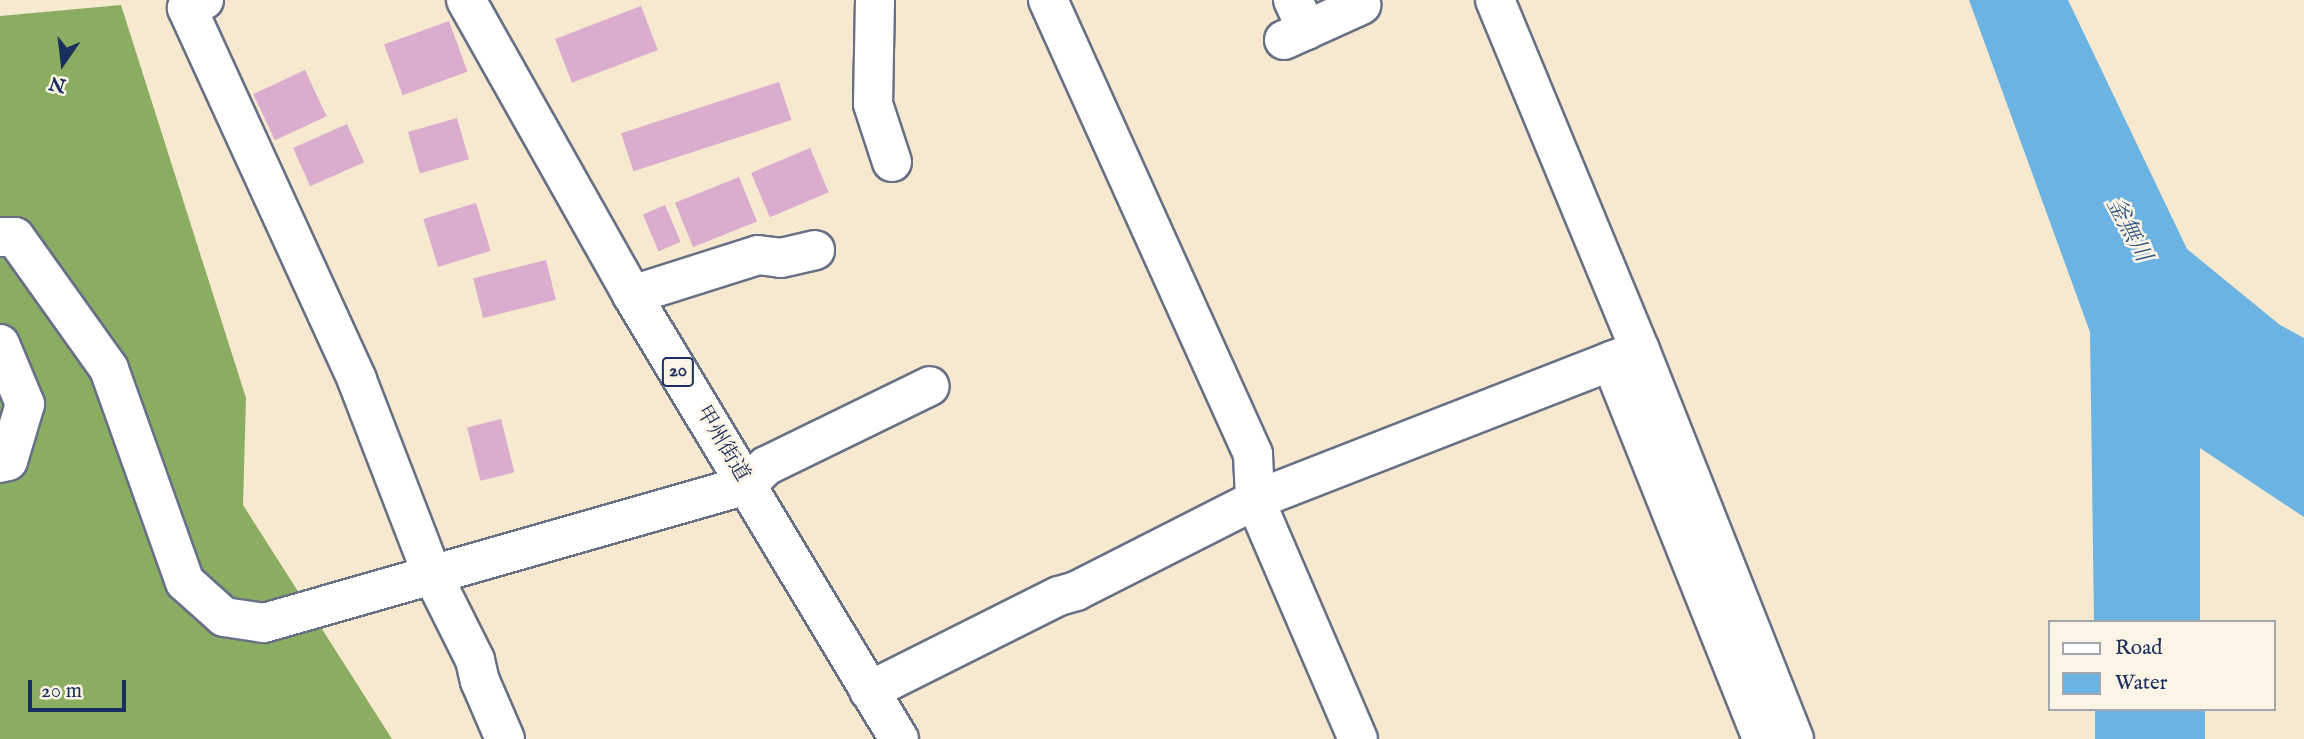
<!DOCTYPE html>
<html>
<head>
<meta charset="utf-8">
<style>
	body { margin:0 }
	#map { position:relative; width:2304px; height:739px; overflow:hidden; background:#f7e8d0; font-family:"IM FELL English","Noto Serif JP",serif }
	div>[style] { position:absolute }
	.forest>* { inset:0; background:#8bad62 }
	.water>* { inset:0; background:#6ab3e2; transform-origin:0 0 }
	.building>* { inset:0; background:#daadce; transform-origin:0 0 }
	.roads { filter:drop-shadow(2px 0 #687086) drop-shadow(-2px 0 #687086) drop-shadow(0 2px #687086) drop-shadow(0 -2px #687086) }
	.minor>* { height:38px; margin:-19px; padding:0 19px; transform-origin:19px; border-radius:19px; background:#fff }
	.highway>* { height:38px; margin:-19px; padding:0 19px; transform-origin:19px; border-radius:19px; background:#fff }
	span { translate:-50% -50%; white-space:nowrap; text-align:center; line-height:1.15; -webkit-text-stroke:5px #fcf5e5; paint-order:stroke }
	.shield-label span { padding:2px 5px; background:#fcf5e5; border:2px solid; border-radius:5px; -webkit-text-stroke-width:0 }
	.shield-label { font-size:19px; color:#1b2f5e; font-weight:700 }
	.street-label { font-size:21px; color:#1b2f5e }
	.water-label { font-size:23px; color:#335786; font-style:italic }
	.legend { position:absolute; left:2048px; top:620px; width:228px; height:91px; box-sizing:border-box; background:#fcf5e5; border:2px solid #a2a6af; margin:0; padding:9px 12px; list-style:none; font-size:21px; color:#1b2f5e }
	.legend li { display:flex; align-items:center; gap:14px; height:35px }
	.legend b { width:35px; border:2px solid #a2a6af }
	.north { position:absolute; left:28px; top:28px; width:70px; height:70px; -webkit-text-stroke:5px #fcf5e5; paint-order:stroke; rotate:194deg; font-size:19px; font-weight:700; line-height:28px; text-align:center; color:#1b2f5e }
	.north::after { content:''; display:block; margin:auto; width:24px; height:32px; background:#1b2f5e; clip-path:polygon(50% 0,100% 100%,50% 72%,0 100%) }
	.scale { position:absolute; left:28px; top:680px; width:98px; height:32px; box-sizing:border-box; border:4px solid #1b2f5e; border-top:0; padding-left:9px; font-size:21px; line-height:24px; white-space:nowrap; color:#1b2f5e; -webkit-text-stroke:5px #fcf5e5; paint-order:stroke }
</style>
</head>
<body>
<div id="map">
	<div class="forest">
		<i style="clip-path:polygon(121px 5px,246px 398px,243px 505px,392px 739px,0 739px,0 16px)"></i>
	</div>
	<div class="water">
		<i style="clip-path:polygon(1969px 0,2068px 0,2187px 249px,2280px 325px,2304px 338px,2304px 517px,2200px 448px,2200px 622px,2094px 622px,2090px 332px)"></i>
		<i style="left:2095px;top:709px;width:110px;height:30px"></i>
	</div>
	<div class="building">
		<i style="left:641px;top:6px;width:47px;height:92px;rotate:69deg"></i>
		<i style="left:449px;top:21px;width:54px;height:69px;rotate:70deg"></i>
		<i style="left:305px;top:70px;width:51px;height:57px;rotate:65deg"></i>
		<i style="left:779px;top:82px;width:40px;height:166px;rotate:72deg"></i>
		<i style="left:457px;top:118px;width:43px;height:51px;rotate:74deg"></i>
		<i style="left:347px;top:124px;width:42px;height:59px;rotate:66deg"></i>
		<i style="left:810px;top:148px;width:48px;height:64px;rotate:67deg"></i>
		<i style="left:739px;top:177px;width:48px;height:69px;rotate:68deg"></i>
		<i style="left:476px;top:203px;width:50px;height:55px;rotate:73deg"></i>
		<i style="left:665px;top:205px;width:40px;height:24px;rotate:67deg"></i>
		<i style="left:546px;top:260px;width:41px;height:75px;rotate:76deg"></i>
		<i style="left:501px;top:419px;width:55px;height:35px;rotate:76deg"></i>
	</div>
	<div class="roads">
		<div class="minor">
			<i style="left:204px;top:0;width:19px;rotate:155deg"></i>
			<i style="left:187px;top:8px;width:409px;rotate:65.4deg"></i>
			<i style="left:357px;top:380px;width:208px;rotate:68.9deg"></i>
			<i style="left:432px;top:574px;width:96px;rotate:63.4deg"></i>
			<i style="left:475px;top:660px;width:22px;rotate:77deg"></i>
			<i style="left:480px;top:681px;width:63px;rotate:66.7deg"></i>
			<i style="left:875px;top:0;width:104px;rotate:91.1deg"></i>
			<i style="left:873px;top:104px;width:61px;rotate:71.9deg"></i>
			<i style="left:1048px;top:0;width:498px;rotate:65.7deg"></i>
			<i style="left:1253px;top:454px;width:46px;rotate:87.5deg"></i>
			<i style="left:1255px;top:500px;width:260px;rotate:66.7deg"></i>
			<i style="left:1293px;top:0;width:33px;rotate:65deg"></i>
			<i style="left:1495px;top:0;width:379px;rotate:67.5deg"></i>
			<i style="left:1284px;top:40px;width:85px;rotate:-24.4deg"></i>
			<i style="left:0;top:237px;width:15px"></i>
			<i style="left:15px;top:237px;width:162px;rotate:54.5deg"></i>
			<i style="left:109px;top:369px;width:226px;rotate:70.4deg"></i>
			<i style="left:185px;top:582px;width:52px;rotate:41.9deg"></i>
			<i style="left:224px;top:617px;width:40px;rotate:8.5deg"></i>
			<i style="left:264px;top:623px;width:502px;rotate:-15.95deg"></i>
			<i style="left:747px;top:485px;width:27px;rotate:-45deg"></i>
			<i style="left:766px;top:466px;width:182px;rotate:-26deg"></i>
			<i style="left:632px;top:295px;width:132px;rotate:-17.6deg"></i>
			<i style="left:758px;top:255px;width:23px;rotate:7deg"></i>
			<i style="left:781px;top:258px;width:35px;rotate:-13deg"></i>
			<i style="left:0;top:344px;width:65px;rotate:67.4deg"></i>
			<i style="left:25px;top:404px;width:59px;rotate:106.6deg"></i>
			<i style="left:8px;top:461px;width:8px;rotate:166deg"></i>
			<i style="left:1611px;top:361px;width:407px;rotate:68.2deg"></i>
			<i style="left:869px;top:691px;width:212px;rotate:-26.6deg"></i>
			<i style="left:1059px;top:596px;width:18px;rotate:-16deg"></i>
			<i style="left:1076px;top:591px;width:201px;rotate:-26.9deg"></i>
			<i style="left:1255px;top:500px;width:413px;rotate:-21.3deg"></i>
			<i style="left:1640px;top:350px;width:418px;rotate:68.4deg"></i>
		</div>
		<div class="highway">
			<i style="left:466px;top:0;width:338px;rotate:60.6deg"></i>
			<i style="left:632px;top:295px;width:518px;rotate:58.98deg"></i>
		</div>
	</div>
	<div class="shield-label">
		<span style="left:678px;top:372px">20</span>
	</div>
	<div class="street-label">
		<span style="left:722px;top:444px;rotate:59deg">甲州街道</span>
	</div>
	<div class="water-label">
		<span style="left:2128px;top:230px;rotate:62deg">釜無川</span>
	</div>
	<ul class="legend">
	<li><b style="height:9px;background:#fff"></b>Road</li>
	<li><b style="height:19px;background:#6ab3e2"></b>Water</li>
	</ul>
	<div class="north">N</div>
	<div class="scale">20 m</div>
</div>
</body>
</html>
